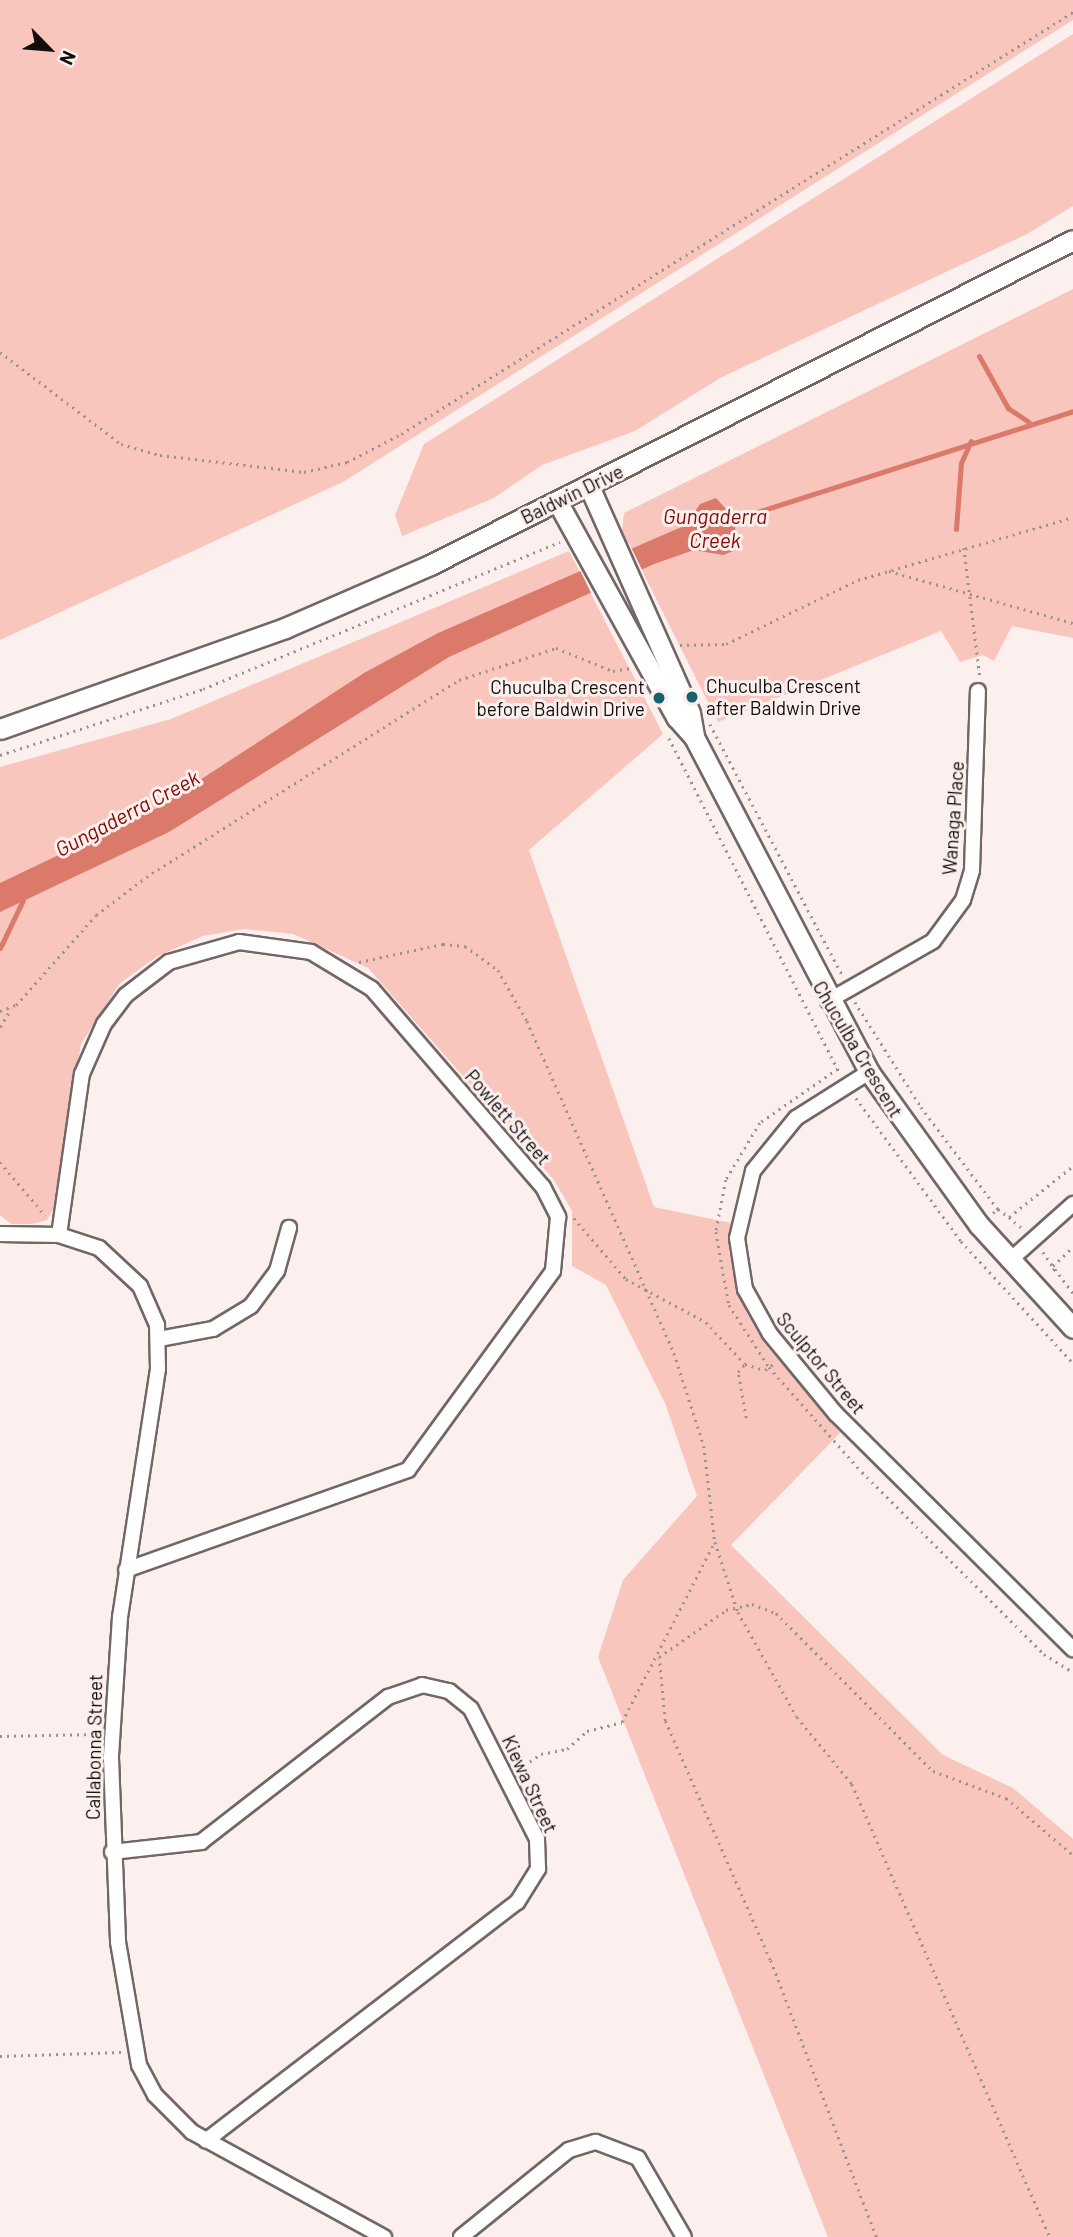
<!DOCTYPE html>
<html>
<head>
<meta charset="utf-8">
<style>
	body { margin:0 }
	#map { position:relative; width:1073px; height:2237px; overflow:hidden; background:#fcf0ee; font-family:Barlow,sans-serif }
	div>[style] { position:absolute }
	.green>* { inset:0; background:#f8c6bd }
	.water>* { inset:0; background:#db796a }
	.pier>* { inset:0; background:#fcf0ee; transform-origin:0 0 }
	.stream>* { height:5px; margin:-2.5px; padding:0 2.5px; transform-origin:2.5px; border-radius:2.5px; background:#db796a }
	.path>* { height:2.5px; margin-top:-1.25px; transform-origin:0; background:repeating-linear-gradient(90deg,#9b9290 0 2px,transparent 0 7px) }
	.roads { filter:drop-shadow(2px 0 #716765) drop-shadow(-2px 0 #716765) drop-shadow(0 2px #716765) drop-shadow(0 -2px #716765) }
	.street>* { height:14px; margin:-7px; padding:0 7px; transform-origin:7px; border-radius:7px; background:#fff }
	.secondary>* { height:19px; margin:-9.5px; padding:0 9.5px; transform-origin:9.5px; border-radius:9.5px; background:#fff }
	.dots>* { width:19px; height:19px; translate:-50% -50%; box-sizing:border-box; border:4px solid #fcf0ee; border-radius:50% }
	span { translate:-50% -50%; white-space:nowrap; text-align:center; line-height:1.15; -webkit-text-stroke:6px #fcf0ee; paint-order:stroke }
	.street-label { font-size:19px; color:#110d0c }
	.poi-label { font-size:19px; color:#110d0c }
	.left { translate:0 -50%; text-align:left }
	.right { translate:-100% -50%; text-align:right }
	.water-label { font-size:21px; color:#840800; font-style:italic }
	.north { position:absolute; left:14px; top:14px; width:70px; height:70px; -webkit-text-stroke:5px #fcf0ee; paint-order:stroke; rotate:115deg; font-size:19px; font-weight:700; line-height:28px; text-align:center; color:#110d0c }
	.north::after { content:''; display:block; margin:auto; width:24px; height:32px; background:#110d0c; clip-path:polygon(50% 0,100% 100%,50% 72%,0 100%) }
</style>
</head>
<body>
<div id="map">
	<div class="green">
		<i style="clip-path:polygon(0 0,1073px 0,1073px 20px,343px 482px,0 640px)"></i>
		<i style="clip-path:polygon(1073px 34px,1073px 206px,1027px 234px,720px 378px,635px 431px,542px 465px,494px 498px,402px 536px,395px 515px,424px 444px)"></i>
		<i style="clip-path:polygon(1073px 289px,1073px 638px,1012px 626px,994px 661px,983px 655px,960px 662px,941px 631px,718px 722px,622px 531px,624px 513px)"></i>
		<i style="clip-path:polygon(569px 551px,663px 734px,529px 850px,654px 1207px,731px 1223px,729px 1251px,746px 1312px,764px 1343px,840px 1433px,731px 1545px,943px 1755px,1013px 1788px,1073px 1839px,1073px 2237px,828px 2237px,598px 1657px,623px 1580px,697px 1496px,665px 1403px,606px 1285px,572px 1266px,572px 1211px,554px 1180px,368px 968px,293px 934px,244px 929px,203px 936px,158px 956px,120px 983px,81px 1044px,53px 1210px,47px 1220px,32px 1224px,11px 1224px,0 1215px,0 767px,171px 719px)"></i>
	</div>
	<div class="water">
		<i style="clip-path:polygon(716px 498px,735px 519px,736px 550px,723px 555px,694px 550px,654px 564px,449px 657px,169px 832px,0 912px,0 883px,157px 808px,364px 673px,438px 633px,686px 525px,700px 504px)"></i>
	</div>
	<div class="pier">
		<i style="left:629px;top:543px;width:32px;height:56px;rotate:64deg"></i>
	</div>
	<div class="stream">
		<i style="left:979px;top:356px;width:60px;rotate:60.9deg"></i>
		<i style="left:1008px;top:408px;width:25px;rotate:34deg"></i>
		<i style="left:729px;top:521px;width:361px;rotate:-17.7deg"></i>
		<i style="left:956px;top:529px;width:66px;rotate:-85.7deg"></i>
		<i style="left:961px;top:463px;width:24px;rotate:-66deg"></i>
		<i style="left:0;top:948px;width:53px;rotate:-64.4deg"></i>
	</div>
	<div class="path">
		<i style="left:0;top:352px;width:152px;rotate:37.2deg"></i>
		<i style="left:121px;top:444px;width:41px;rotate:15.8deg"></i>
		<i style="left:160px;top:455px;width:145px;rotate:6.7deg"></i>
		<i style="left:304px;top:472px;width:44px;rotate:-13.1deg"></i>
		<i style="left:347px;top:462px;width:61px;rotate:-27.4deg"></i>
		<i style="left:401px;top:434px;width:794px;rotate:-32.13deg"></i>
		<i style="left:964px;top:548px;width:130px;rotate:82.9deg"></i>
		<i style="left:889px;top:571px;width:191px;rotate:15.8deg"></i>
		<i style="left:680px;top:645px;width:46px;rotate:-1.2deg"></i>
		<i style="left:726px;top:644px;width:147px;rotate:-25.9deg"></i>
		<i style="left:858px;top:580px;width:224px;rotate:-16.3deg"></i>
		<i style="left:710px;top:724px;width:283px;rotate:62.2deg"></i>
		<i style="left:669px;top:738px;width:374px;rotate:63deg"></i>
		<i style="left:0;top:755px;width:213px;rotate:-18deg"></i>
		<i style="left:203px;top:689px;width:386px;rotate:-22.4deg"></i>
		<i style="left:359px;top:962px;width:86px;rotate:-12.1deg"></i>
		<i style="left:443px;top:944px;width:22px;rotate:5deg"></i>
		<i style="left:465px;top:946px;width:41px;rotate:36deg"></i>
		<i style="left:498px;top:970px;width:59px;rotate:60.4deg"></i>
		<i style="left:527px;top:1021px;width:363px;rotate:66.1deg"></i>
		<i style="left:674px;top:1353px;width:98px;rotate:72.1deg"></i>
		<i style="left:704px;top:1446px;width:97px;rotate:83.5deg"></i>
		<i style="left:715px;top:1542px;width:74px;rotate:71.8deg"></i>
		<i style="left:738px;top:1612px;width:120px;rotate:60.7deg"></i>
		<i style="left:797px;top:1717px;width:87px;rotate:50.6deg"></i>
		<i style="left:852px;top:1784px;width:494px;rotate:66.4deg"></i>
		<i style="left:855px;top:1002px;width:124px;rotate:57.8deg"></i>
		<i style="left:921px;top:1107px;width:128px;rotate:53deg"></i>
		<i style="left:0;top:1011px;width:17px;rotate:-21deg"></i>
		<i style="left:16px;top:1005px;width:120px;rotate:-48.4deg"></i>
		<i style="left:96px;top:915px;width:63px;rotate:-37.2deg"></i>
		<i style="left:146px;top:877px;width:370px;rotate:-32.2deg"></i>
		<i style="left:459px;top:680px;width:102px;rotate:-18.3deg"></i>
		<i style="left:556px;top:648px;width:61px;rotate:22deg"></i>
		<i style="left:613px;top:671px;width:17px;rotate:-10deg"></i>
		<i style="left:0;top:1027px;width:21px;rotate:-59deg"></i>
		<i style="left:838px;top:1069px;width:95px;rotate:145.3deg"></i>
		<i style="left:760px;top:1123px;width:66px;rotate:120.8deg"></i>
		<i style="left:726px;top:1180px;width:53px;rotate:100.9deg"></i>
		<i style="left:716px;top:1232px;width:74px;rotate:79.9deg"></i>
		<i style="left:729px;top:1305px;width:74px;rotate:57.2deg"></i>
		<i style="left:769px;top:1367px;width:140px;rotate:48.5deg"></i>
		<i style="left:862px;top:1472px;width:257px;rotate:45deg"></i>
		<i style="left:1044px;top:1654px;width:34px;rotate:32deg"></i>
		<i style="left:856px;top:1098px;width:177px;rotate:53.7deg"></i>
		<i style="left:961px;top:1241px;width:166px;rotate:47.4deg"></i>
		<i style="left:0;top:1162px;width:70px;rotate:49.7deg"></i>
		<i style="left:993px;top:1213px;width:6px;rotate:-39deg"></i>
		<i style="left:998px;top:1209px;width:14px;rotate:36deg"></i>
		<i style="left:1009px;top:1217px;width:82px;rotate:-38.6deg"></i>
		<i style="left:1009px;top:1217px;width:18px;rotate:41deg"></i>
		<i style="left:574px;top:1218px;width:80px;rotate:49.6deg"></i>
		<i style="left:626px;top:1279px;width:91px;rotate:28.3deg"></i>
		<i style="left:706px;top:1322px;width:57px;rotate:47.1deg"></i>
		<i style="left:1043px;top:1252px;width:21px;rotate:55deg"></i>
		<i style="left:1055px;top:1269px;width:7px;rotate:135deg"></i>
		<i style="left:1053px;top:1266px;width:28px;rotate:-44deg"></i>
		<i style="left:1055px;top:1269px;width:30px;rotate:53deg"></i>
		<i style="left:746px;top:1418px;width:47px;rotate:-99.9deg"></i>
		<i style="left:738px;top:1372px;width:11px;rotate:-49deg"></i>
		<i style="left:745px;top:1364px;width:21px;rotate:17deg"></i>
		<i style="left:765px;top:1370px;width:12px;rotate:-35deg"></i>
		<i style="left:0;top:1736px;width:97px;rotate:-1.2deg"></i>
		<i style="left:518px;top:1769px;width:27px;rotate:-33deg"></i>
		<i style="left:541px;top:1754px;width:26px;rotate:-11deg"></i>
		<i style="left:567px;top:1749px;width:27px;rotate:-42deg"></i>
		<i style="left:587px;top:1731px;width:36px;rotate:-14deg"></i>
		<i style="left:622px;top:1722px;width:201px;rotate:-62.8deg"></i>
		<i style="left:0;top:2056px;width:122px;rotate:-1.9deg"></i>
		<i style="left:876px;top:2237px;width:297px;rotate:-110.9deg"></i>
		<i style="left:770px;top:1960px;width:261px;rotate:-113.7deg"></i>
		<i style="left:665px;top:1721px;width:64px;rotate:-95.4deg"></i>
		<i style="left:659px;top:1657px;width:82px;rotate:-35deg"></i>
		<i style="left:726px;top:1610px;width:27px;rotate:-13deg"></i>
		<i style="left:752px;top:1604px;width:26px;rotate:21deg"></i>
		<i style="left:776px;top:1613px;width:223px;rotate:45.2deg"></i>
		<i style="left:933px;top:1771px;width:78px;rotate:20.3deg"></i>
		<i style="left:1006px;top:1798px;width:88px;rotate:40.4deg"></i>
	</div>
	<div class="roads">
		<div class="street">
			<i style="left:828px;top:1001px;width:121px;rotate:-29.7deg"></i>
			<i style="left:933px;top:941px;width:51px;rotate:-53.8deg"></i>
			<i style="left:963px;top:900px;width:31px;rotate:-73deg"></i>
			<i style="left:972px;top:870px;width:179px;rotate:-88.1deg"></i>
			<i style="left:869px;top:1072px;width:86px;rotate:147.8deg"></i>
			<i style="left:796px;top:1118px;width:68px;rotate:129.1deg"></i>
			<i style="left:753px;top:1171px;width:69px;rotate:103.4deg"></i>
			<i style="left:737px;top:1238px;width:52px;rotate:81.1deg"></i>
			<i style="left:745px;top:1289px;width:51px;rotate:60.9deg"></i>
			<i style="left:770px;top:1334px;width:104px;rotate:50.5deg"></i>
			<i style="left:836px;top:1414px;width:334px;rotate:44.8deg"></i>
			<i style="left:0;top:1234px;width:59px;rotate:1deg"></i>
			<i style="left:59px;top:1235px;width:42px;rotate:18deg"></i>
			<i style="left:99px;top:1248px;width:56px;rotate:42.8deg"></i>
			<i style="left:140px;top:1286px;width:43px;rotate:66.4deg"></i>
			<i style="left:157px;top:1325px;width:44px;rotate:88.7deg"></i>
			<i style="left:158px;top:1369px;width:251px;rotate:98.7deg"></i>
			<i style="left:120px;top:1617px;width:141px;rotate:93.7deg"></i>
			<i style="left:111px;top:1758px;width:184px;rotate:87.8deg"></i>
			<i style="left:118px;top:1942px;width:125px;rotate:80.3deg"></i>
			<i style="left:139px;top:2065px;width:34px;rotate:62deg"></i>
			<i style="left:155px;top:2095px;width:52px;rotate:45deg"></i>
			<i style="left:192px;top:2132px;width:219px;rotate:28.7deg"></i>
			<i style="left:59px;top:1235px;width:163px;rotate:-81.9deg"></i>
			<i style="left:82px;top:1074px;width:55px;rotate:-66.3deg"></i>
			<i style="left:104px;top:1024px;width:36px;rotate:-53deg"></i>
			<i style="left:126px;top:995px;width:54px;rotate:-37.5deg"></i>
			<i style="left:169px;top:962px;width:73px;rotate:-15.9deg"></i>
			<i style="left:239px;top:942px;width:73px;rotate:7.9deg"></i>
			<i style="left:311px;top:952px;width:71px;rotate:31.2deg"></i>
			<i style="left:372px;top:989px;width:262px;rotate:49.2deg"></i>
			<i style="left:543px;top:1187px;width:34px;rotate:63deg"></i>
			<i style="left:558px;top:1217px;width:54px;rotate:95.3deg"></i>
			<i style="left:553px;top:1271px;width:246px;rotate:126.1deg"></i>
			<i style="left:408px;top:1470px;width:299px;rotate:160.5deg"></i>
			<i style="left:1009px;top:1261px;width:86px;rotate:-41.7deg"></i>
			<i style="left:159px;top:1339px;width:55px;rotate:-10.5deg"></i>
			<i style="left:213px;top:1329px;width:44px;rotate:-31.2deg"></i>
			<i style="left:251px;top:1306px;width:44px;rotate:-53.4deg"></i>
			<i style="left:277px;top:1271px;width:45px;rotate:-74.4deg"></i>
			<i style="left:112px;top:1852px;width:90px;rotate:-6.4deg"></i>
			<i style="left:201px;top:1842px;width:237px;rotate:-37.8deg"></i>
			<i style="left:388px;top:1697px;width:36px;rotate:-19deg"></i>
			<i style="left:422px;top:1685px;width:28px;rotate:13deg"></i>
			<i style="left:449px;top:1691px;width:28px;rotate:39deg"></i>
			<i style="left:471px;top:1709px;width:146px;rotate:63.1deg"></i>
			<i style="left:537px;top:1839px;width:30px;rotate:88deg"></i>
			<i style="left:538px;top:1869px;width:39px;rotate:122deg"></i>
			<i style="left:517px;top:1902px;width:392px;rotate:142.5deg"></i>
			<i style="left:461px;top:2237px;width:139px;rotate:-38.9deg"></i>
			<i style="left:569px;top:2150px;width:28px;rotate:-17deg"></i>
			<i style="left:596px;top:2142px;width:45px;rotate:20.9deg"></i>
			<i style="left:638px;top:2158px;width:91px;rotate:59.8deg"></i>
		</div>
		<div class="secondary">
			<i style="left:589px;top:486px;width:248px;rotate:66deg"></i>
			<i style="left:690px;top:713px;width:23px;rotate:80deg"></i>
			<i style="left:557px;top:501px;width:248px;rotate:61.1deg"></i>
			<i style="left:677px;top:718px;width:25px;rotate:48deg"></i>
			<i style="left:694px;top:737px;width:378px;rotate:62.4deg"></i>
			<i style="left:869px;top:1072px;width:188px;rotate:54.3deg"></i>
			<i style="left:979px;top:1225px;width:139px;rotate:47.6deg"></i>
			<i style="left:0;top:729px;width:302px;rotate:-19.5deg"></i>
			<i style="left:285px;top:628px;width:158px;rotate:-23.5deg"></i>
			<i style="left:430px;top:565px;width:720px;rotate:-26.81deg"></i>
		</div>
	</div>
	<div class="dots">
		<i style="left:692px;top:697px;background:#15616d"></i>
		<i style="left:659px;top:698px;background:#15616d"></i>
	</div>
	<div class="street-label">
		<span style="left:572px;top:494px;rotate:-26deg">Baldwin Drive</span>
		<span style="left:953px;top:818px;rotate:-86deg">Wanaga Place</span>
		<span style="left:858px;top:1049px;rotate:59deg">Chuculba Crescent</span>
		<span style="left:508px;top:1117px;rotate:49deg">Powlett Street</span>
		<span style="left:821px;top:1363px;rotate:50deg">Sculptor Street</span>
		<span style="left:94px;top:1747px;rotate:-89deg">Callabonna Street</span>
		<span style="left:530px;top:1784px;rotate:65deg">Kiewa Street</span>
	</div>
	<div class="poi-label">
		<span class="left" style="left:706px;top:697px">Chuculba Crescent<br>after Baldwin Drive</span>
		<span class="right" style="left:645px;top:698px">Chuculba Crescent<br>before Baldwin Drive</span>
	</div>
	<div class="water-label">
		<span style="left:715px;top:528px">Gungaderra<br>Creek</span>
		<span style="left:127px;top:813px;rotate:-28deg">Gungaderra Creek</span>
	</div>
	<div class="north">N</div>
</div>
</body>
</html>
